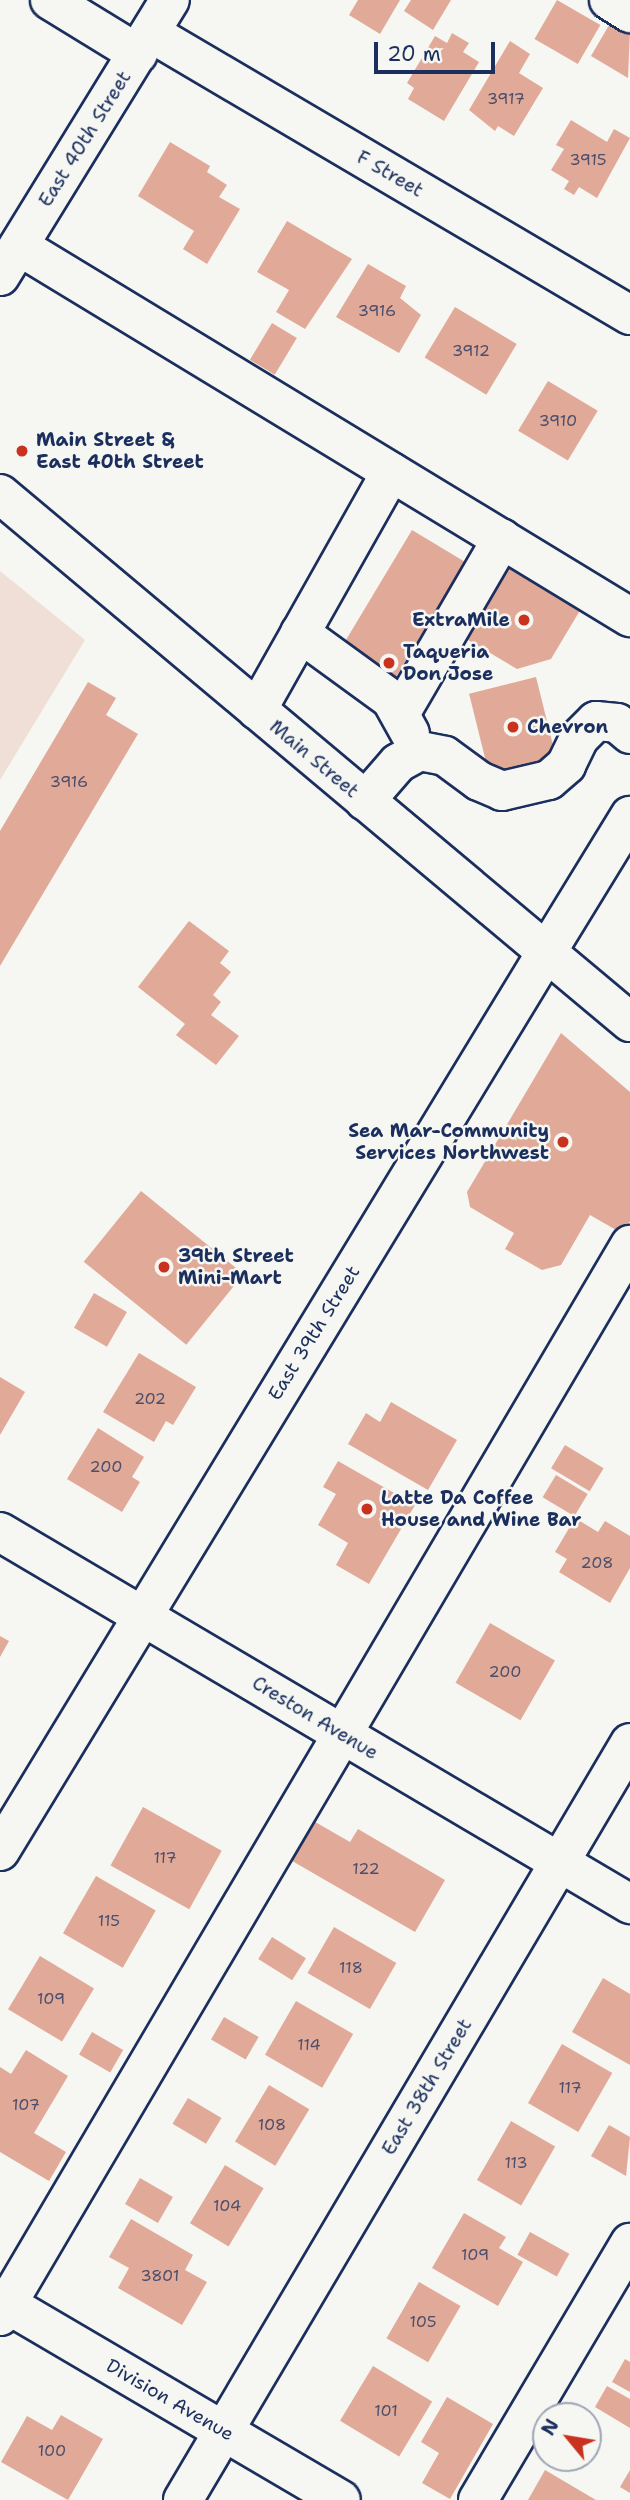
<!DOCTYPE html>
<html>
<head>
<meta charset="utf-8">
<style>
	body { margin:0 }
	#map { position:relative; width:630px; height:2500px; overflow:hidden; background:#f6f6f2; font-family:"Shantell Sans",sans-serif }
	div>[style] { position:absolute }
	.built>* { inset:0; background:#f0dfd7 }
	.building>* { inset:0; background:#e1aa98; transform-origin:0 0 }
	.roads { filter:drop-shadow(2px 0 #1b2f5e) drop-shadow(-2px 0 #1b2f5e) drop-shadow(0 2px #1b2f5e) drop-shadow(0 -2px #1b2f5e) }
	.minor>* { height:38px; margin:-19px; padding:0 19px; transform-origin:19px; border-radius:19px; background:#f6f6f2 }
	.major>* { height:38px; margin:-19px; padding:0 19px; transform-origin:19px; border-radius:19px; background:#f6f6f2 }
	.dots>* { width:19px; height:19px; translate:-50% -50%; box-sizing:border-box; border:4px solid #f6f6f2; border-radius:50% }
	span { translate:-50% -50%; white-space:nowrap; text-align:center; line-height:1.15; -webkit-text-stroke:5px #f6f6f2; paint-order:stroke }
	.number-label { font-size:16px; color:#4c4e6c }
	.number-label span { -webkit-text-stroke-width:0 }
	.street-label { font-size:19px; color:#1b2f5e }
	.poi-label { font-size:19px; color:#1b2f5e; font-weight:700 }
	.left { translate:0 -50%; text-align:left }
	.right { translate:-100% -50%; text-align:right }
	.north { position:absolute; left:532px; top:2402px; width:70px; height:70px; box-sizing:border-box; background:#f6f6f2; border:2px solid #9ea6b7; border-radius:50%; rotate:300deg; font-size:19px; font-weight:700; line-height:28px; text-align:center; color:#1b2f5e }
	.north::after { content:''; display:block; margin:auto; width:24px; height:32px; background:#c8321e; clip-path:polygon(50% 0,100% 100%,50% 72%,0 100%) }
	.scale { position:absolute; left:374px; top:42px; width:121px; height:32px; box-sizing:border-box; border:4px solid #1b2f5e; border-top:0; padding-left:9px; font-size:21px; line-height:24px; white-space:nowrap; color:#1b2f5e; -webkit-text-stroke:5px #f6f6f2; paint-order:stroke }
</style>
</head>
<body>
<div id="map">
	<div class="built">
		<i style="clip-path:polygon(0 571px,85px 640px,0 780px)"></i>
	</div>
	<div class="building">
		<i style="clip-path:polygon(358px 0,400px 0,380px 34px,349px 15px)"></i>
		<i style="clip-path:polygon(411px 0,451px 0,433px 30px,404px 11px)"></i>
		<i style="left:557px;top:0;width:50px;height:45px;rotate:30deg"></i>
		<i style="clip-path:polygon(612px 20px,630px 31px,628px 78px,591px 56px)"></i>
		<i style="clip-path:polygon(452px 33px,469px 43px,463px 52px,479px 62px,444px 121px,408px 99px,414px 88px,407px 83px,435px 36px,447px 43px)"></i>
		<i style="clip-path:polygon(510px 41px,530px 54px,519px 73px,543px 88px,514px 136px,498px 126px,495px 131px,469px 110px)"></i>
		<i style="clip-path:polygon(571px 120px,607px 142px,614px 129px,630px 138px,597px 198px,579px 187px,574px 195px,564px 189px,569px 181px,551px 170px,564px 149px,556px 145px)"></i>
		<i style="clip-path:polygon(170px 142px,210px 166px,207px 172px,227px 185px,219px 197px,240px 209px,207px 264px,183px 249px,194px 231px,138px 196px)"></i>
		<i style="clip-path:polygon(287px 221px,352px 259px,305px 329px,276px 312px,289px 290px,257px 272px)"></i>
		<i style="clip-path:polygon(368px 264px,406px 286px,400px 298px,421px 315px,399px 353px,336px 317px)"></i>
		<i style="left:455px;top:307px;width:72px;height:59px;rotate:31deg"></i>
		<i style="left:272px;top:323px;width:29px;height:43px;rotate:31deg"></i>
		<i style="left:548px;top:381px;width:58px;height:58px;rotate:31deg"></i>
		<i style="left:412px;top:530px;width:62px;height:137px;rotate:31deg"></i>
		<i style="clip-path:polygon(509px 558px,585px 602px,551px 659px,517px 669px,463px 637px)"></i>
		<i style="left:536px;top:677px;width:86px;height:69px;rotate:76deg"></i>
		<i style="clip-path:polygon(88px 682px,116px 698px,106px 715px,138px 734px,0 966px,0 831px)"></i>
		<i style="clip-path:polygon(189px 921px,229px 951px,220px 963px,231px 972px,213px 995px,221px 1002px,211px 1015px,239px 1036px,216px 1065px,176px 1035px,185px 1024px,138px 987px)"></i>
		<i style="clip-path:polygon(561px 1033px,630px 1092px,630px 1221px,623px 1234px,590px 1215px,561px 1265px,542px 1270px,505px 1249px,514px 1233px,470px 1207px,467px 1192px)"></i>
		<i style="left:141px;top:1191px;width:132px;height:91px;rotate:39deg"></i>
		<i style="left:94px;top:1293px;width:38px;height:40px;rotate:30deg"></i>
		<i style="clip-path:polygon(139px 1353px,196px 1387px,173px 1425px,166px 1421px,154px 1442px,103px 1412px)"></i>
		<i style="clip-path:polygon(0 1377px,25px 1392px,0 1435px)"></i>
		<i style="clip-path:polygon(391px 1402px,457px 1440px,428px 1490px,348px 1444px,366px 1413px,380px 1422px)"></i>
		<i style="clip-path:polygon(98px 1428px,144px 1457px,132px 1477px,140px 1482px,122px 1512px,67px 1479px)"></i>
		<i style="left:565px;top:1445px;width:45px;height:27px;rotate:31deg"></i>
		<i style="clip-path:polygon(338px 1461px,415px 1505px,369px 1584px,336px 1565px,348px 1543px,318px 1525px,336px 1494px,323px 1487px)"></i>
		<i style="left:556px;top:1475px;width:37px;height:26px;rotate:31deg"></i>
		<i style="clip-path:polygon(575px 1518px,598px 1532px,605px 1521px,630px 1536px,630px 1568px,610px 1603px,559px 1572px,567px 1559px,555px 1552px)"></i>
		<i style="left:490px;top:1623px;width:75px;height:69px;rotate:30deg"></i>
		<i style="clip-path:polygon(0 1636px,9px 1641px,0 1657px)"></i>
		<i style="left:143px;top:1807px;width:90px;height:67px;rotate:29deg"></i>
		<i style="clip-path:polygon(310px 1819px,350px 1842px,358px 1829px,445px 1880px,415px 1932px,287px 1858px)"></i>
		<i style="left:96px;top:1876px;width:69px;height:66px;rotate:30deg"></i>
		<i style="left:334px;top:1927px;width:72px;height:53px;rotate:30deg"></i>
		<i style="left:272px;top:1937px;width:40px;height:26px;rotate:32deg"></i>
		<i style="left:40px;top:1956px;width:63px;height:62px;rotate:31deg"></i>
		<i style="clip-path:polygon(603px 1978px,630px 1994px,630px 2065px,572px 2032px)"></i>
		<i style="left:296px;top:2001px;width:66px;height:62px;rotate:30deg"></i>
		<i style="left:224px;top:2017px;width:40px;height:26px;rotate:30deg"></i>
		<i style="left:92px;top:2032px;width:36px;height:26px;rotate:30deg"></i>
		<i style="left:562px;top:2044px;width:58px;height:68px;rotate:30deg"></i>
		<i style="clip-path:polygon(26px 2050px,68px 2076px,34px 2133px,66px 2152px,49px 2181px,0 2152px,0 2067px,11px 2074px)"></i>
		<i style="left:269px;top:2085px;width:47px;height:66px;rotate:31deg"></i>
		<i style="left:188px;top:2098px;width:39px;height:30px;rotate:31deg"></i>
		<i style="left:511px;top:2121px;width:51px;height:68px;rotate:30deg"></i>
		<i style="clip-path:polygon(609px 2125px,630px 2137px,626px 2176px,591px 2156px)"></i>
		<i style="left:225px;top:2165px;width:45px;height:68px;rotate:31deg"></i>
		<i style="left:140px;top:2178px;width:38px;height:30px;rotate:30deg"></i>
		<i style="clip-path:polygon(464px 2213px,506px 2237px,499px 2248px,523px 2262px,498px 2306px,432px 2268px)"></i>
		<i style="clip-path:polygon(131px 2219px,193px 2255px,185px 2270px,207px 2282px,182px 2325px,118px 2288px,129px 2268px,109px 2257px)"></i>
		<i style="left:530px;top:2232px;width:45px;height:26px;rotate:29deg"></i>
		<i style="left:419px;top:2282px;width:48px;height:65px;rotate:30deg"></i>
		<i style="clip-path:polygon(625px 2359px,630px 2362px,630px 2392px,612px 2382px)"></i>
		<i style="left:373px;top:2366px;width:69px;height:64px;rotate:31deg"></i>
		<i style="clip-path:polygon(607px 2386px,630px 2399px,630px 2428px,595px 2407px)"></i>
		<i style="clip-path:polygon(447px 2397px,493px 2424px,450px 2499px,422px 2483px,439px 2453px,421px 2442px)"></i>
		<i style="clip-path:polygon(61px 2415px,103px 2439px,68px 2500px,1px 2462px,27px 2416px,52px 2430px)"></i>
		<i style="clip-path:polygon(545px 2470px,596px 2500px,528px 2500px)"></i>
		<i style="clip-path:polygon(630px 2470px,630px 2493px,620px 2487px)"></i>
	</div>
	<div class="roads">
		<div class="minor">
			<i style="left:50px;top:0;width:103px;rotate:31.5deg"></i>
			<i style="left:609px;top:0;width:25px;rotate:32deg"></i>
			<i style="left:151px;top:33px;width:556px;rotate:30.49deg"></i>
			<i style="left:19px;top:246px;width:715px;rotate:31.27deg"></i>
			<i style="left:0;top:276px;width:324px;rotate:-58.4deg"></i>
			<i style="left:300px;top:633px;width:112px;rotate:36deg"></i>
			<i style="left:391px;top:699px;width:39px;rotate:61deg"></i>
			<i style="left:257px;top:710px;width:273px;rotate:-60.6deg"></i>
			<i style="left:400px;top:714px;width:203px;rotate:-59.8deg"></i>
			<i style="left:365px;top:801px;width:50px;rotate:-49deg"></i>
			<i style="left:398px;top:763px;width:25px;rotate:-29deg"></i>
			<i style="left:420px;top:751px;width:25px;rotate:11deg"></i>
			<i style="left:445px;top:756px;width:42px;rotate:36.3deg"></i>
			<i style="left:479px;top:781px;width:25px;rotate:23deg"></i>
			<i style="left:502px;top:791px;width:48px;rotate:-13.2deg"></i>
			<i style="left:549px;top:780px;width:23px;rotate:-41deg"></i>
			<i style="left:566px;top:765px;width:30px;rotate:-64deg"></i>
			<i style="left:579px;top:738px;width:24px;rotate:-45deg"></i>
			<i style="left:596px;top:721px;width:21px;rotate:5deg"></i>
			<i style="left:617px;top:723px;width:17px;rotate:40deg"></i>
			<i style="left:0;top:1532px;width:732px;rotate:30.56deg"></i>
			<i style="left:0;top:1851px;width:1051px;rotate:-58.7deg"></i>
			<i style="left:0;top:2300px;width:395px;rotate:30.4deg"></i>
			<i style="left:0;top:2316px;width:1243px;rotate:-59.53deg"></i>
			<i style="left:183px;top:2500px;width:879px;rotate:-59.44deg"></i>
			<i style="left:478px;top:2500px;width:299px;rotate:-59.4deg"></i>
		</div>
		<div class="major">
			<i style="left:0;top:494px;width:822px;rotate:39.97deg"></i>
			<i style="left:546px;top:953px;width:161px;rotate:-58.5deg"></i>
		</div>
	</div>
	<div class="dots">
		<i style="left:22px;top:451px;background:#c8321e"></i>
		<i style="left:524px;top:620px;background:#c8321e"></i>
		<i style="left:389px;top:663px;background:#c8321e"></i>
		<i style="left:513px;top:727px;background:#c8321e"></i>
		<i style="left:563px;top:1142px;background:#c8321e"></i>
		<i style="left:164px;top:1267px;background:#c8321e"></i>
		<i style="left:367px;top:1509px;background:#c8321e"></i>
	</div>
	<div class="number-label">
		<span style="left:506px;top:99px">3917</span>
		<span style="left:588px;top:160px">3915</span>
		<span style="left:377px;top:311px">3916</span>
		<span style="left:471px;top:351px">3912</span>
		<span style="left:558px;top:421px">3910</span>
		<span style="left:69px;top:782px">3916</span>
		<span style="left:150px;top:1399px">202</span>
		<span style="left:106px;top:1467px">200</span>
		<span style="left:597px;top:1563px">208</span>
		<span style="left:505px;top:1672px">200</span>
		<span style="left:165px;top:1858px">117</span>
		<span style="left:366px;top:1869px">122</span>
		<span style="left:109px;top:1921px">115</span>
		<span style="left:351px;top:1968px">118</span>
		<span style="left:51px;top:1999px">109</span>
		<span style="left:309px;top:2045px">114</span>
		<span style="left:570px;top:2088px">117</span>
		<span style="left:26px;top:2105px">107</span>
		<span style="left:272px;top:2125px">108</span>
		<span style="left:516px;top:2163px">113</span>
		<span style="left:227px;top:2206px">104</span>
		<span style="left:475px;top:2255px">109</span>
		<span style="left:160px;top:2276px">3801</span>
		<span style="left:423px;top:2322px">105</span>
		<span style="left:386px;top:2411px">101</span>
		<span style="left:52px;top:2451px">100</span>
	</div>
	<div class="street-label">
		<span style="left:85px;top:139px;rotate:-58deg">East 40th Street</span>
		<span style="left:390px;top:174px;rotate:30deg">F Street</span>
		<span style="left:314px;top:759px;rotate:40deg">Main Street</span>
		<span style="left:314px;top:1333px;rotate:-58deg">East 39th Street</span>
		<span style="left:315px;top:1718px;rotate:31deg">Creston Avenue</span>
		<span style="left:427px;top:2087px;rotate:-59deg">East 38th Street</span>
		<span style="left:170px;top:2400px;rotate:30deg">Division Avenue</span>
	</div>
	<div class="poi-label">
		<span class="left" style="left:36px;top:451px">Main Street &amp;<br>East 40th Street</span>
		<span class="right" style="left:510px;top:620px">ExtraMile</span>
		<span class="left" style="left:403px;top:663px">Taqueria<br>Don Jose</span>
		<span class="left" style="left:527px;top:727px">Chevron</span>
		<span class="right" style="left:549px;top:1142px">Sea Mar-Community<br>Services Northwest</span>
		<span class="left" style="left:178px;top:1267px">39th Street<br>Mini-Mart</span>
		<span class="left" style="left:381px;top:1509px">Latte Da Coffee<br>House and Wine Bar</span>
	</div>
	<div class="north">N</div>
	<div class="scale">20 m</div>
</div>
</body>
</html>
